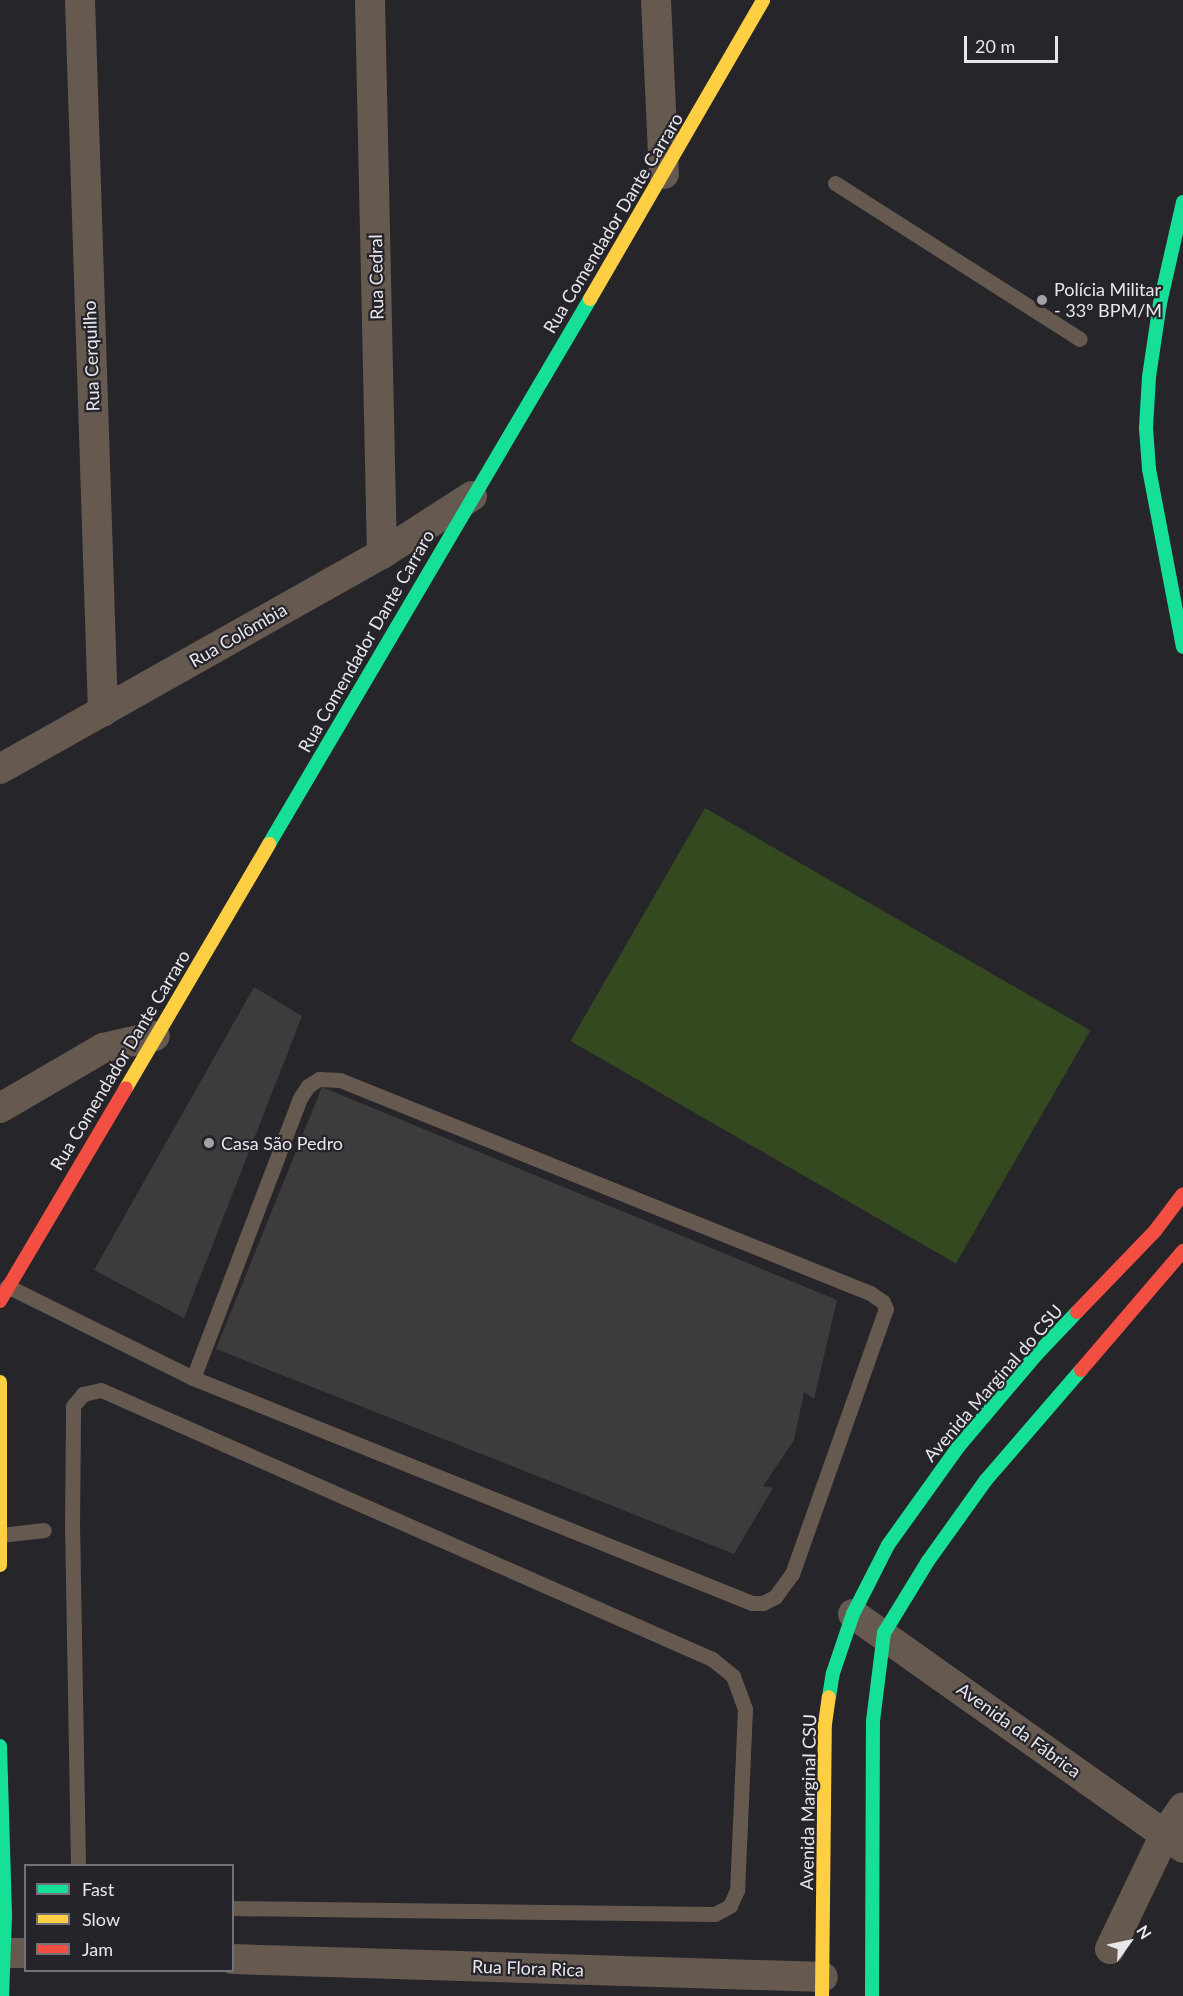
<!DOCTYPE html>
<html>
<head>
<meta charset="utf-8">
<style>
	body { margin:0 }
	#map { position:relative; width:1183px; height:1996px; overflow:hidden; background:#26252a; font-family:Lato,sans-serif }
	div>[style] { position:absolute }
	.green>* { inset:0; background:#344920; transform-origin:0 0 }
	.building>* { inset:0; background:#3d3b3c }
	.lane>* { height:15px; margin:-7.5px; padding:0 7.5px; transform-origin:7.5px; border-radius:7.5px; background:#665a50 }
	.street>* { height:30px; margin:-15px; padding:0 15px; transform-origin:15px; border-radius:15px; background:#665a50 }
	.fast>* { height:14px; margin:-7px; padding:0 7px; transform-origin:7px; border-radius:7px; background:#16e098 }
	.slow>* { height:14px; margin:-7px; padding:0 7px; transform-origin:7px; border-radius:7px; background:#ffcf43 }
	.jam>* { height:14px; margin:-7px; padding:0 7px; transform-origin:7px; border-radius:7px; background:#f24e42 }
	.dots>* { width:16px; height:16px; translate:-50% -50%; box-sizing:border-box; border:3px solid #25242b; border-radius:50% }
	span { translate:-50% -50%; white-space:nowrap; text-align:center; line-height:1.15; -webkit-text-stroke:4.5px #25242b; paint-order:stroke }
	.street-label { font-size:18px; color:#e7e6eb }
	.poi-label { font-size:18px; color:#e7e6eb }
	.left { translate:0 -50%; text-align:left }
	.legend { position:absolute; left:24px; top:1864px; width:210px; height:108px; box-sizing:border-box; background:#25242b; border:2px solid #737278; margin:0; padding:8px 10px; list-style:none; font-size:18px; color:#e7e6eb }
	.legend li { display:flex; align-items:center; gap:12px; height:30px }
	.legend b { width:30px; border:2px solid #737278 }
	.north { position:absolute; left:1099px; top:1912px; width:60px; height:60px; -webkit-text-stroke:4px #25242b; paint-order:stroke; rotate:57deg; font-size:16px; font-weight:700; line-height:24px; text-align:center; color:#e7e6eb }
	.north::after { content:''; display:block; margin:auto; width:21px; height:27px; background:#e7e6eb; clip-path:polygon(50% 0,100% 100%,50% 72%,0 100%) }
	.scale { position:absolute; left:964px; top:36px; width:94px; height:27px; box-sizing:border-box; border:3px solid #e7e6eb; border-top:0; padding-left:8px; font-size:18px; line-height:21px; white-space:nowrap; color:#e7e6eb; -webkit-text-stroke:4px #25242b; paint-order:stroke }
</style>
</head>
<body>
<div id="map">
	<div class="green">
		<i style="left:705px;top:808px;width:445px;height:269px;rotate:30deg"></i>
	</div>
	<div class="building">
		<i style="clip-path:polygon(254px 987px,302px 1016px,184px 1318px,94px 1270px)"></i>
		<i style="clip-path:polygon(322px 1087px,837px 1300px,814px 1399px,804px 1392px,794px 1440px,763px 1486px,773px 1488px,734px 1554px,216px 1349px)"></i>
	</div>
	<div class="lane">
		<i style="left:835px;top:183px;width:290px;rotate:32.5deg"></i>
		<i style="left:7px;top:1286px;width:208px;rotate:26.3deg"></i>
		<i style="left:193px;top:1378px;width:603px;rotate:21.93deg"></i>
		<i style="left:752px;top:1603px;width:11px"></i>
		<i style="left:763px;top:1603px;width:13px;rotate:-27deg"></i>
		<i style="left:775px;top:1597px;width:29px;rotate:-54deg"></i>
		<i style="left:792px;top:1574px;width:281px;rotate:-70.5deg"></i>
		<i style="left:886px;top:1309px;width:8px;rotate:-113deg"></i>
		<i style="left:883px;top:1302px;width:16px;rotate:-145deg"></i>
		<i style="left:870px;top:1293px;width:571px;rotate:-158.11deg"></i>
		<i style="left:340px;top:1080px;width:21px;rotate:-177deg"></i>
		<i style="left:319px;top:1079px;width:13px;rotate:148deg"></i>
		<i style="left:308px;top:1086px;width:14px;rotate:124deg"></i>
		<i style="left:300px;top:1098px;width:300px;rotate:110.9deg"></i>
		<i style="left:1px;top:1535px;width:43px;rotate:-6.6deg"></i>
		<i style="left:78px;top:1866px;width:336px;rotate:-91deg"></i>
		<i style="left:72px;top:1530px;width:124px;rotate:-89.5deg"></i>
		<i style="left:73px;top:1406px;width:16px;rotate:-50deg"></i>
		<i style="left:83px;top:1394px;width:18px;rotate:-13deg"></i>
		<i style="left:101px;top:1390px;width:668px;rotate:23.76deg"></i>
		<i style="left:712px;top:1659px;width:27px;rotate:39deg"></i>
		<i style="left:733px;top:1676px;width:35px;rotate:70deg"></i>
		<i style="left:745px;top:1709px;width:181px;rotate:92.5deg"></i>
		<i style="left:737px;top:1890px;width:17px;rotate:114deg"></i>
		<i style="left:730px;top:1906px;width:17px;rotate:152deg"></i>
		<i style="left:715px;top:1914px;width:483px;rotate:-179.3deg"></i>
	</div>
	<div class="street">
		<i style="left:80px;top:0;width:712px;rotate:88.15deg"></i>
		<i style="left:370px;top:0;width:554px;rotate:88.76deg"></i>
		<i style="left:656px;top:0;width:174px;rotate:87.4deg"></i>
		<i style="left:0;top:769px;width:438px;rotate:-29.4deg"></i>
		<i style="left:382px;top:554px;width:107px;rotate:-32.8deg"></i>
		<i style="left:0;top:1108px;width:119px;rotate:-30.2deg"></i>
		<i style="left:103px;top:1048px;width:53px;rotate:-13deg"></i>
		<i style="left:853px;top:1614px;width:405px;rotate:35.3deg"></i>
		<i style="left:1110px;top:1949px;width:127px;rotate:-64.4deg"></i>
		<i style="left:1165px;top:1834px;width:32px;rotate:-56deg"></i>
		<i style="left:3px;top:1953px;width:23px"></i>
		<i style="left:232px;top:1959px;width:591px;rotate:1.74deg"></i>
	</div>
	<div class="fast">
		<i style="left:1183px;top:202px;width:104px;rotate:102.8deg"></i>
		<i style="left:1160px;top:303px;width:75px;rotate:98.5deg"></i>
		<i style="left:1149px;top:377px;width:51px;rotate:93.4deg"></i>
		<i style="left:1146px;top:428px;width:41px;rotate:85.8deg"></i>
		<i style="left:1149px;top:469px;width:181px;rotate:79.2deg"></i>
		<i style="left:269px;top:844px;width:633px;rotate:-59.5deg"></i>
		<i style="left:829px;top:1697px;width:24px;rotate:-81deg"></i>
		<i style="left:833px;top:1673px;width:62px;rotate:-71.3deg"></i>
		<i style="left:853px;top:1614px;width:77px;rotate:-63.1deg"></i>
		<i style="left:888px;top:1545px;width:122px;rotate:-54.4deg"></i>
		<i style="left:959px;top:1446px;width:119px;rotate:-49.8deg"></i>
		<i style="left:1036px;top:1355px;width:59px;rotate:-46.4deg"></i>
		<i style="left:0;top:1746px;width:170px;rotate:88.3deg"></i>
		<i style="left:5px;top:1916px;width:80px;rotate:92.1deg"></i>
		<i style="left:872px;top:1996px;width:275px;rotate:-89.8deg"></i>
		<i style="left:873px;top:1721px;width:89px;rotate:-82.9deg"></i>
		<i style="left:884px;top:1633px;width:84px;rotate:-58.6deg"></i>
		<i style="left:928px;top:1561px;width:100px;rotate:-54.4deg"></i>
		<i style="left:986px;top:1480px;width:145px;rotate:-49.2deg"></i>
	</div>
	<div class="slow">
		<i style="left:590px;top:299px;width:345px;rotate:-59.9deg"></i>
		<i style="left:126px;top:1088px;width:283px;rotate:-59.6deg"></i>
		<i style="left:0;top:1382px;width:183px;rotate:90deg"></i>
		<i style="left:822px;top:1996px;width:272px;rotate:-89.4deg"></i>
		<i style="left:825px;top:1724px;width:27px;rotate:-82deg"></i>
	</div>
	<div class="jam">
		<i style="left:0;top:1301px;width:247px;rotate:-59.4deg"></i>
		<i style="left:1077px;top:1312px;width:112px;rotate:-46.1deg"></i>
		<i style="left:1155px;top:1231px;width:46px;rotate:-52.9deg"></i>
		<i style="left:1081px;top:1370px;width:157px;rotate:-49.4deg"></i>
	</div>
	<div class="dots">
		<i style="left:1042px;top:300px;background:#a3a2a7"></i>
		<i style="left:209px;top:1143px;background:#a3a2a7"></i>
	</div>
	<div class="street-label">
		<span style="left:613px;top:223px;rotate:-59deg">Rua Comendador Dante Carraro</span>
		<span style="left:376px;top:277px;rotate:-91deg">Rua Cedral</span>
		<span style="left:91px;top:356px;rotate:-92deg">Rua Cerquilho</span>
		<span style="left:238px;top:635px;rotate:-30deg">Rua Colômbia</span>
		<span style="left:366px;top:641px;rotate:-60deg">Rua Comendador Dante Carraro</span>
		<span style="left:120px;top:1060px;rotate:-59deg">Rua Comendador Dante Carraro</span>
		<span style="left:993px;top:1383px;rotate:-49deg">Avenida Marginal do CSU</span>
		<span style="left:1019px;top:1730px;rotate:36deg">Avenida da Fábrica</span>
		<span style="left:808px;top:1802px;rotate:-89deg">Avenida Marginal CSU</span>
		<span style="left:528px;top:1968px;rotate:2deg">Rua Flora Rica</span>
	</div>
	<div class="poi-label">
		<span class="left" style="left:1054px;top:300px">Polícia Militar<br>- 33º BPM/M</span>
		<span class="left" style="left:221px;top:1143px">Casa São Pedro</span>
	</div>
	<ul class="legend">
	<li><b style="height:8px;background:#16e098"></b>Fast</li>
	<li><b style="height:8px;background:#ffcf43"></b>Slow</li>
	<li><b style="height:8px;background:#f24e42"></b>Jam</li>
	</ul>
	<div class="north">N</div>
	<div class="scale">20 m</div>
</div>
</body>
</html>
